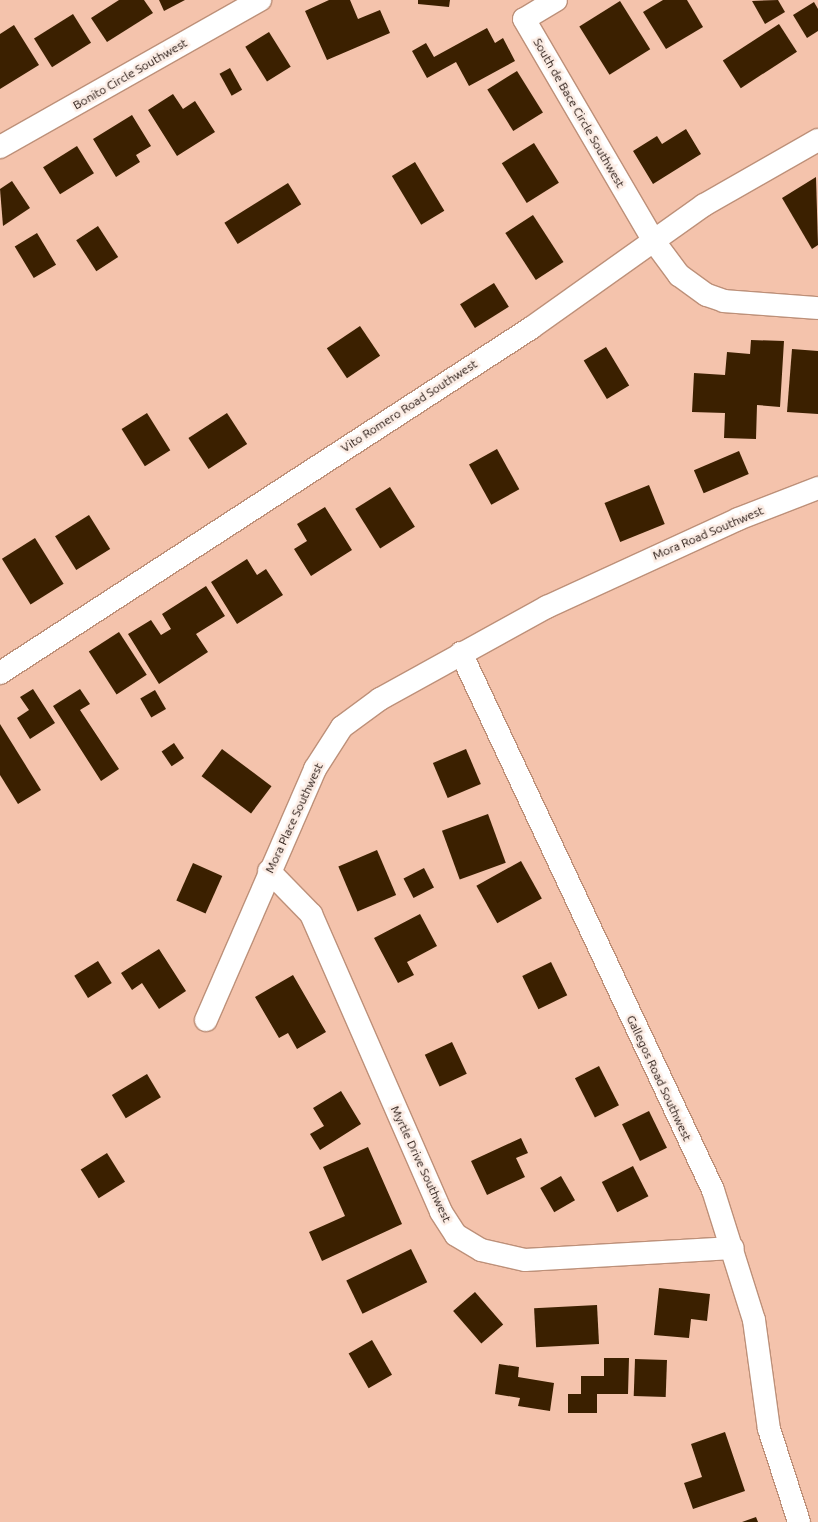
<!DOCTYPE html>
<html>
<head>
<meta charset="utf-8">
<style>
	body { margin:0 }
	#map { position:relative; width:818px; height:1522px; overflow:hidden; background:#f4c3ac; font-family:Ubuntu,sans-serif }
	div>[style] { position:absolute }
	.building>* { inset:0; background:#3b2000; transform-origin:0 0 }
	.roads { filter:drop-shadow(1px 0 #bd9079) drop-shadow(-1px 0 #bd9079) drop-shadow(0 1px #bd9079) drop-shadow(0 -1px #bd9079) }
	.minor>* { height:22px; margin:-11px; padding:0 11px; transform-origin:11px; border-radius:11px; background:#fff }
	span { translate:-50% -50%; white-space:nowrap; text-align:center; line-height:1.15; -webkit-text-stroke:5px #fcede5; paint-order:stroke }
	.street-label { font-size:12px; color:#180903 }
</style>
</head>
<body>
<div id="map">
	<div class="building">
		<i style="clip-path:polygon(119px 0,144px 0,153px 13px,107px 42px,91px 18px)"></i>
		<i style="clip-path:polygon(159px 0,185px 0,164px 11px)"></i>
		<i style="clip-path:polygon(329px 0,350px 0,358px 19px,380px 10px,390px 33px,327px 60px,305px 11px)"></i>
		<i style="clip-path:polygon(418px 0,450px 0,449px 7px,418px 4px)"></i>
		<i style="clip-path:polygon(663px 0,687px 0,703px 27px,666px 49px,643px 12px)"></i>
		<i style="clip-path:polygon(778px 0,785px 12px,765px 24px,752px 1px)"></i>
		<i style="left:620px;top:1px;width:57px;height:48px;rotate:58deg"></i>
		<i style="clip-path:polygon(814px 2px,818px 9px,818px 31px,807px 38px,793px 15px)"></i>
		<i style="left:73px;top:14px;width:34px;height:46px;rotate:58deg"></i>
		<i style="left:779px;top:24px;width:33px;height:67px;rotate:57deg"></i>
		<i style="clip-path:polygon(14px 25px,39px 65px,0 89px,0 34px)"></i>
		<i style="clip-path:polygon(487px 28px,495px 43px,503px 38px,515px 61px,469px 86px,456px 62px,427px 78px,412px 51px,426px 43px,434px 57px)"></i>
		<i style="left:269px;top:32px;width:41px;height:28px;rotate:58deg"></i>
		<i style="left:230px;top:68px;width:25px;height:12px;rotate:61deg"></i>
		<i style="left:517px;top:71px;width:49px;height:35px;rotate:58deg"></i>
		<i style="clip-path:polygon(173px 94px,183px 109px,195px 101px,215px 132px,177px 156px,148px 110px)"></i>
		<i style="clip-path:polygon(132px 115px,151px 146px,136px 155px,140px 162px,116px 177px,93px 139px)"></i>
		<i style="clip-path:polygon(686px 129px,701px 154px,653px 184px,633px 151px,657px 136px,662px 144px)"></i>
		<i style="left:534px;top:143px;width:47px;height:38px;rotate:58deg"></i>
		<i style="left:77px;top:146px;width:32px;height:40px;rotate:58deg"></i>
		<i style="left:415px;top:162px;width:57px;height:27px;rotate:59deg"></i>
		<i style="clip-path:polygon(816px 177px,818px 245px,812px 249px,782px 198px)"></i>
		<i style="clip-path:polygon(12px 181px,30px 208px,3px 226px,0 189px)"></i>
		<i style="left:288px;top:183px;width:25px;height:75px;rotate:58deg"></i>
		<i style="left:533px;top:215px;width:56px;height:33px;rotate:57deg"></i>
		<i style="left:98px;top:226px;width:37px;height:26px;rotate:57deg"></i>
		<i style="left:37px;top:233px;width:37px;height:26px;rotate:59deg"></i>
		<i style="left:494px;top:283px;width:28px;height:40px;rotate:58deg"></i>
		<i style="left:360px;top:326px;width:36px;height:40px;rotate:56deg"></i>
		<i style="clip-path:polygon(751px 340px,784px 341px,780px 407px,757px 405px,756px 439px,724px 438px,725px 413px,692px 412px,694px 373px,725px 375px,727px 352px,750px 354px)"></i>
		<i style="left:606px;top:347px;width:45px;height:26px;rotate:59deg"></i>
		<i style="clip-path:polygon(792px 349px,818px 351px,818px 414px,787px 412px)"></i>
		<i style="left:147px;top:413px;width:44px;height:30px;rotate:58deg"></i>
		<i style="left:227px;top:413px;width:37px;height:46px;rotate:57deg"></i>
		<i style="left:497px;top:449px;width:46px;height:32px;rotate:61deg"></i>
		<i style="left:739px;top:451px;width:25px;height:49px;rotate:67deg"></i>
		<i style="left:649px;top:485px;width:42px;height:48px;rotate:68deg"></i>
		<i style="left:390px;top:487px;width:47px;height:41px;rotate:58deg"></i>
		<i style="clip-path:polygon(325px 507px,352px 550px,311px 576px,294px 549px,307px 541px,297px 524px)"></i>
		<i style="left:89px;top:515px;width:40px;height:40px;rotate:58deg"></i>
		<i style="left:35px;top:538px;width:54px;height:39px;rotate:58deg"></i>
		<i style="clip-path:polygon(247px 559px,257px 575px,266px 569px,283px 595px,237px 624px,211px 582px)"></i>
		<i style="clip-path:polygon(206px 586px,225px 616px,196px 634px,208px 652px,159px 684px,128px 634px,151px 620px,161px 635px,171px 629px,162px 614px)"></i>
		<i style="left:119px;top:632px;width:51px;height:36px;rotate:57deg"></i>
		<i style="clip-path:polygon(33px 689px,55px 723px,30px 739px,17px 718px,29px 710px,20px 697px)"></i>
		<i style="clip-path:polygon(80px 689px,90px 704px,80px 710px,119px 769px,101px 781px,53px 706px)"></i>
		<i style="left:155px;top:690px;width:22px;height:17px;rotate:60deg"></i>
		<i style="clip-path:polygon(0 724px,41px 790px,18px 804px,0 775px)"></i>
		<i style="left:174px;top:743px;width:18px;height:15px;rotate:56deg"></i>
		<i style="left:222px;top:749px;width:62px;height:34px;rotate:37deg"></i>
		<i style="left:466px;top:749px;width:38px;height:36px;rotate:67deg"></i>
		<i style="left:488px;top:814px;width:52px;height:49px;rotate:70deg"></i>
		<i style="left:377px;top:850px;width:49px;height:42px;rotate:67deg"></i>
		<i style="left:521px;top:861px;width:43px;height:51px;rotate:61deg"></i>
		<i style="left:193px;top:863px;width:32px;height:41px;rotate:24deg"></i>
		<i style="left:424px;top:868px;width:22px;height:23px;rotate:63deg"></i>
		<i style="clip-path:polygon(420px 914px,437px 946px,407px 962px,414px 975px,398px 983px,374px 938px)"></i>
		<i style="clip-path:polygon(159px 949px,186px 991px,159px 1009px,142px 983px,132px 990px,121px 973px)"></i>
		<i style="left:98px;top:961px;width:26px;height:28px;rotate:58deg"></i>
		<i style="left:551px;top:962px;width:37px;height:32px;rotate:64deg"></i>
		<i style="clip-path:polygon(293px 975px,326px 1032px,297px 1049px,288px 1033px,279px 1038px,255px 997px)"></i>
		<i style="left:452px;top:1042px;width:35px;height:30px;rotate:65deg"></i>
		<i style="left:599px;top:1066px;width:44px;height:27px;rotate:63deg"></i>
		<i style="left:147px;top:1074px;width:27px;height:41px;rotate:59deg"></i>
		<i style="clip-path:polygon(341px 1091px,361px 1124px,320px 1150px,310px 1134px,324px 1126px,313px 1108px)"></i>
		<i style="left:649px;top:1111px;width:41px;height:30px;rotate:64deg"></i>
		<i style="clip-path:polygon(521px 1138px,528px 1153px,516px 1158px,525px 1177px,487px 1195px,471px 1161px)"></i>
		<i style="clip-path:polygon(368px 1147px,402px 1224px,322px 1261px,309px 1232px,345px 1216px,323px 1167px)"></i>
		<i style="left:107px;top:1153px;width:34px;height:31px;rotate:58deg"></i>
		<i style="left:633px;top:1166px;width:34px;height:35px;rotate:63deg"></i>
		<i style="left:561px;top:1176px;width:28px;height:24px;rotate:60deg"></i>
		<i style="left:411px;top:1249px;width:37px;height:72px;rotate:64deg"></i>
		<i style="clip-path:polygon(659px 1288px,710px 1294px,707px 1321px,691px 1319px,689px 1338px,654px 1335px)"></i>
		<i style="left:475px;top:1292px;width:43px;height:29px;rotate:49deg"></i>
		<i style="left:597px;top:1305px;width:39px;height:63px;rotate:87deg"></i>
		<i style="left:372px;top:1340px;width:40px;height:27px;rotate:60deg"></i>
		<i style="clip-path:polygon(604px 1358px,629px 1358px,628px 1394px,597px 1394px,597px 1413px,568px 1413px,568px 1394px,581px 1394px,581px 1376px,604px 1376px)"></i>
		<i style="left:635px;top:1359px;width:32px;height:37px;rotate:2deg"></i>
		<i style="clip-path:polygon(499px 1364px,519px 1367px,518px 1377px,554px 1383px,550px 1411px,518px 1406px,520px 1398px,495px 1394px)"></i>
		<i style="clip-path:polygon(725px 1432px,745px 1491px,693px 1509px,684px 1483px,702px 1477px,691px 1444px)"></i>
		<i style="clip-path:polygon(756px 1517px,758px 1522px,742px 1522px)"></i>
	</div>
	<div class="roads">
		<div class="minor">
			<i style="left:556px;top:0;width:37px;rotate:149deg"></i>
			<i style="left:524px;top:19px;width:256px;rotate:59.7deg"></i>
			<i style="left:653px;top:240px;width:44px;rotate:53.4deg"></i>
			<i style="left:679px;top:275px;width:34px;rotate:36deg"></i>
			<i style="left:707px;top:295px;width:18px;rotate:19deg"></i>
			<i style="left:724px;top:301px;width:94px;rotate:4.3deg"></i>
			<i style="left:0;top:147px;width:299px;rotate:-29.5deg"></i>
			<i style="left:461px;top:653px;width:593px;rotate:64.86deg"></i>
			<i style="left:713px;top:1190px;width:136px;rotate:72.5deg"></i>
			<i style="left:754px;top:1320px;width:110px;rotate:82.2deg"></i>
			<i style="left:769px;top:1429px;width:98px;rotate:72.1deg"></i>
			<i style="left:0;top:673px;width:633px;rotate:-33.01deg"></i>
			<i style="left:531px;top:328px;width:212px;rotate:-35.4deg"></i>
			<i style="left:704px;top:205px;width:131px;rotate:-29.7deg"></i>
			<i style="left:269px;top:871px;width:60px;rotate:45.7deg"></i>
			<i style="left:311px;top:914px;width:325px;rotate:66.4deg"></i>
			<i style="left:441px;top:1212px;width:27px;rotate:57deg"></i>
			<i style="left:456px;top:1235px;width:29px;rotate:31deg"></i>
			<i style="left:481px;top:1250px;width:45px;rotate:12.8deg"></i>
			<i style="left:525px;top:1260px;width:208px;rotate:-3.3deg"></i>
			<i style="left:206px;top:1020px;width:274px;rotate:-66.5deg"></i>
			<i style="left:315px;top:769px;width:50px;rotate:-57.3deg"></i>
			<i style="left:342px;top:727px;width:47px;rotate:-36.4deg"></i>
			<i style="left:380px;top:699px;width:191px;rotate:-28.9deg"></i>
			<i style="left:547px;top:607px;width:210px;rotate:-24.7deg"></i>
			<i style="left:738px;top:519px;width:86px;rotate:-21.2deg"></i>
		</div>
	</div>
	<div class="street-label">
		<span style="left:130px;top:74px;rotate:-30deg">Bonito Circle Southwest</span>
		<span style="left:579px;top:113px;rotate:60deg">South de Bace Circle Southwest</span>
		<span style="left:409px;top:406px;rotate:-33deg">Vito Romero Road Southwest</span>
		<span style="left:708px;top:533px;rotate:-23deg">Mora Road Southwest</span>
		<span style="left:294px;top:818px;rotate:-65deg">Mora Place Southwest</span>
		<span style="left:659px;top:1078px;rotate:65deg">Gallegos Road Southwest</span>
		<span style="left:421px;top:1164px;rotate:65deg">Myrtle Drive Southwest</span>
	</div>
</div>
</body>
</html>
